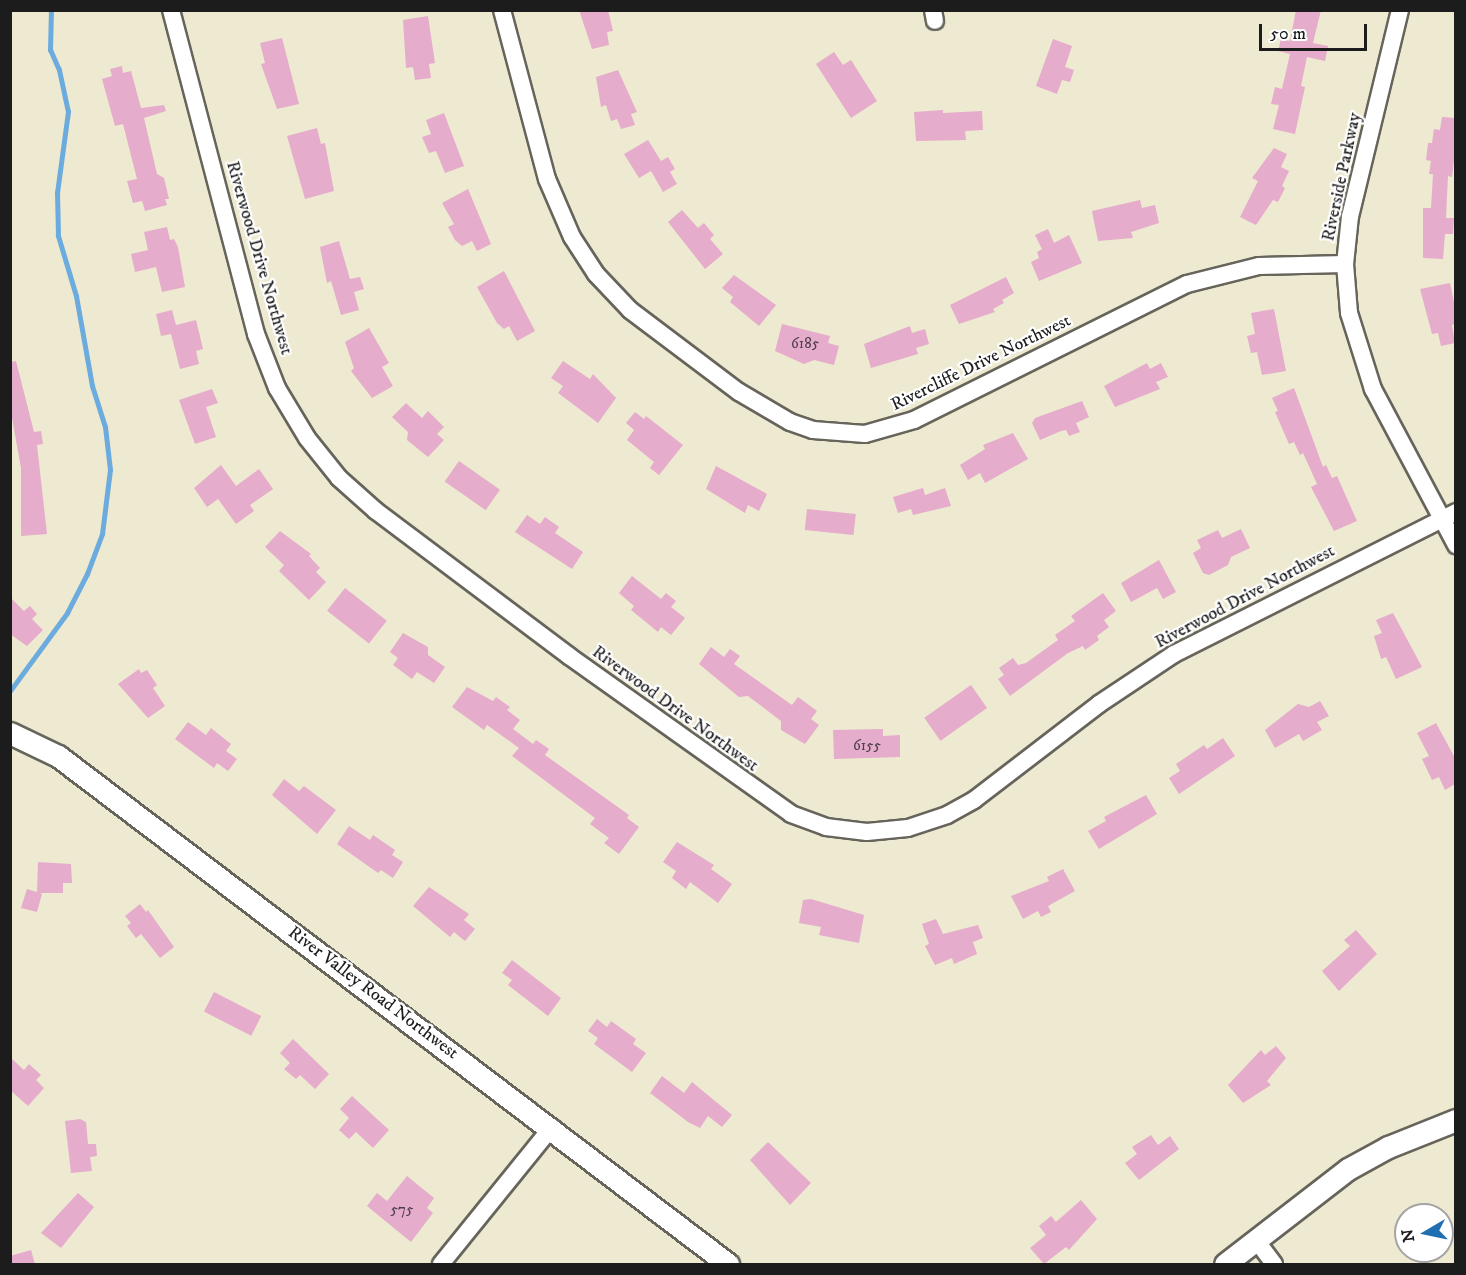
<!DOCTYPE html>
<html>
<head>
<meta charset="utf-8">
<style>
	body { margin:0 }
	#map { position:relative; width:1466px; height:1275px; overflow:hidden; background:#eee9d1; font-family:"IM FELL DW Pica",serif }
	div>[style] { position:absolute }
	.stream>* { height:4.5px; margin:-2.25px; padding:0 2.25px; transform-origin:2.25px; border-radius:2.25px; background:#6cabde }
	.building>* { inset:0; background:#e5accb; transform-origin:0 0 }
	.roads { filter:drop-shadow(2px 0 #66645b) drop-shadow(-2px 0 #66645b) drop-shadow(0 2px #66645b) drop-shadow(0 -2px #66645b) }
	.minor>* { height:16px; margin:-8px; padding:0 8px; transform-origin:8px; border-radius:8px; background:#fff }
	.tertiary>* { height:21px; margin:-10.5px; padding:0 10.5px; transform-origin:10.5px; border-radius:10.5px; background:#fff }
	span { translate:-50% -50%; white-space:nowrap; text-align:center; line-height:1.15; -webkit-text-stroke:4.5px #fff; paint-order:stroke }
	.number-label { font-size:15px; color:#4e4048 }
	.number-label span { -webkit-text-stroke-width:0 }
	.street-label { font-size:18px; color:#1c1c1c }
	.frame { position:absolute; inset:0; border:12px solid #1c1c1c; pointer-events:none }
	.north { position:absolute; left:1394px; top:1203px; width:60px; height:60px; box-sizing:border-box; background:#fff; border:2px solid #a4a4a4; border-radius:50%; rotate:261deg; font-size:16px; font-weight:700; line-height:24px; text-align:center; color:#1c1c1c }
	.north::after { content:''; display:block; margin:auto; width:21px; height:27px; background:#1f6fb2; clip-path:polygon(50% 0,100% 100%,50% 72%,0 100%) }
	.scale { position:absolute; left:1259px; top:24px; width:108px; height:27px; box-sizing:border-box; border:3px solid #1c1c1c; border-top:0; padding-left:8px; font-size:18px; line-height:21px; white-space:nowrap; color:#1c1c1c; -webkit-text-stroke:4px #fff; paint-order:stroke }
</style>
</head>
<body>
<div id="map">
	<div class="stream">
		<i style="left:10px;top:691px;width:97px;rotate:-53.8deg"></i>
		<i style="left:67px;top:613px;width:44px;rotate:-62.9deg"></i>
		<i style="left:87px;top:574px;width:43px;rotate:-69.4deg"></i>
		<i style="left:102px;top:534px;width:64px;rotate:-82.9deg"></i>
		<i style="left:110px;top:470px;width:43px;rotate:-96.6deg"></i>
		<i style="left:105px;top:427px;width:43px;rotate:-107.6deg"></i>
		<i style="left:92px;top:386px;width:91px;rotate:-100.1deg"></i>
		<i style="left:76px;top:296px;width:63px;rotate:-106.7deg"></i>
		<i style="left:58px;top:236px;width:43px;rotate:-91.3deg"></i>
		<i style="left:57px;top:193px;width:82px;rotate:-82.3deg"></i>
		<i style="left:68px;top:112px;width:43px;rotate:-102.1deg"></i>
		<i style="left:59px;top:70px;width:22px;rotate:-114deg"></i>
		<i style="left:50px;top:50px;width:40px;rotate:-88.6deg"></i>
	</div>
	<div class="building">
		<i style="clip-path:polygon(579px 10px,608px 10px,613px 31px,607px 32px,609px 45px,592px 49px)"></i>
		<i style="clip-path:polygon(1296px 10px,1321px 10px,1313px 43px,1328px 46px,1325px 61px,1307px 57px,1301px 86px,1305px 87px,1295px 134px,1273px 129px,1279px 105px,1271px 104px,1275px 87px,1282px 89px,1290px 54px,1278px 51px,1281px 39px,1290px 41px)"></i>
		<i style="clip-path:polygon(428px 16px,435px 63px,429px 64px,431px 78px,415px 80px,413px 67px,406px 68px,403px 20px)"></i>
		<i style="clip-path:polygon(282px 38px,299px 104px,277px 109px,261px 64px,265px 63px,260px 43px)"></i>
		<i style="clip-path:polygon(1053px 39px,1072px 46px,1065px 67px,1074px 70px,1070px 82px,1062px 80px,1057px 94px,1036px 86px)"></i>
		<i style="clip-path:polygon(834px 52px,843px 65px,851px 60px,877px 101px,851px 118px,816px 64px)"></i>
		<i style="clip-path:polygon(122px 66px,123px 73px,131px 71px,141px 108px,164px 105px,166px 111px,144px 118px,157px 174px,164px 178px,169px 199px,165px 199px,167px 205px,145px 211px,142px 201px,133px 203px,127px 181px,137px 179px,123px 124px,115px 126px,102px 79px,112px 76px,110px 69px)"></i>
		<i style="clip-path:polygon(618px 70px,637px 112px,631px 114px,635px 125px,621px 129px,617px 119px,611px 121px,606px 105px,601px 107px,596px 77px)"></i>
		<i style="clip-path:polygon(943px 110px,943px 113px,982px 111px,983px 130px,965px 131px,966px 140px,916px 141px,914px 112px)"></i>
		<i style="clip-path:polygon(444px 113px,464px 166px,445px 173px,436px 151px,429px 153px,422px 137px,431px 134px,426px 120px)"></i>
		<i style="clip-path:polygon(1442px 117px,1455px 118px,1455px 152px,1452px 177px,1448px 176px,1446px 218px,1454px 218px,1453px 234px,1445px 234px,1443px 259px,1423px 258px,1423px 208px,1431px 208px,1433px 174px,1429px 174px,1431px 161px,1426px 160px,1428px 143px,1432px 143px,1434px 129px,1440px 130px)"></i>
		<i style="clip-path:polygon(317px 128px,321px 144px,325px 143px,334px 191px,305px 199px,287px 136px)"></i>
		<i style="clip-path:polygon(648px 140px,661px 161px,668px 157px,675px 169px,670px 172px,677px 184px,663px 192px,651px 171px,639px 178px,624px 154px)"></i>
		<i style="clip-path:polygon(1274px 148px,1287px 154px,1281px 167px,1289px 171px,1282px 186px,1285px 188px,1278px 202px,1273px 200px,1256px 225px,1240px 217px,1258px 181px,1252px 178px)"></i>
		<i style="clip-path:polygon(468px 189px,491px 244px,477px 251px,472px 241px,462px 246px,455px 240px,448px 227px,454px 224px,442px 203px)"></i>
		<i style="clip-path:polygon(1140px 200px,1142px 208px,1155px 205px,1159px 223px,1131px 232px,1133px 238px,1098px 241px,1092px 211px)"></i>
		<i style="clip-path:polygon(682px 210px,698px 228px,704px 223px,714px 235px,710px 239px,723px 254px,705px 269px,668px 222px)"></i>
		<i style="clip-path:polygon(167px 227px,170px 240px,174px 239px,178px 247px,185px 287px,162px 292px,156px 267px,135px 272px,131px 254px,148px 250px,144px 232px)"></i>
		<i style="clip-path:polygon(1048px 229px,1054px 243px,1069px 235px,1082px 263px,1039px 281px,1031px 262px,1039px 258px,1037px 252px,1042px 249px,1035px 235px)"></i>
		<i style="clip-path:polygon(339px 241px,350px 279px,360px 277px,364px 289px,354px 292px,359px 310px,341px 315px,331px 281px,327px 283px,320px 247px)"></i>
		<i style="clip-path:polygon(504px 271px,535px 331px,517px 341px,509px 326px,504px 329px,497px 323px,477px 287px)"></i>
		<i style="clip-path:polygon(734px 275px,776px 305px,759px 326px,730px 302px,733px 297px,722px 288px)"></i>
		<i style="clip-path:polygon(1006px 277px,1014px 293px,1002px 300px,1004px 303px,993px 309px,995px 312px,959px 324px,950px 305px)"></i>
		<i style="clip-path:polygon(1450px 283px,1455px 307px,1455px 324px,1452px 325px,1455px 343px,1441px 346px,1438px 333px,1432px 334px,1420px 289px)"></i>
		<i style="clip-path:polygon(1274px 309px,1286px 371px,1262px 375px,1257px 352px,1251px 353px,1247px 336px,1255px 334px,1251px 313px)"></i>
		<i style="clip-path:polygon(172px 310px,176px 325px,196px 320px,203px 349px,196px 351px,199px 364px,180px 369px,171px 334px,161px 336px,156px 314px)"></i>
		<i style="clip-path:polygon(782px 324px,830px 336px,828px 343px,839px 346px,834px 365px,814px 360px,804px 364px,775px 351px)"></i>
		<i style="clip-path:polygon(910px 326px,912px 333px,925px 329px,929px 344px,916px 348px,918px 354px,871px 368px,864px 344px)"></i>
		<i style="clip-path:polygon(369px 328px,389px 363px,382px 367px,393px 386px,372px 398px,351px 371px,354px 368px,345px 342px)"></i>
		<i style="clip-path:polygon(16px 361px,34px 432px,41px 431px,43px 444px,37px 445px,47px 534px,21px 536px,21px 468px,10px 407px,10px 362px)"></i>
		<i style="clip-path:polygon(563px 361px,590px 379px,593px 374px,616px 398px,598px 423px,558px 393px,563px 386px,551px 378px)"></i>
		<i style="clip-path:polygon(1147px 363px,1150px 369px,1161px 363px,1168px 377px,1156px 382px,1160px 389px,1115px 407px,1104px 386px)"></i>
		<i style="clip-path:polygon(1294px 388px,1323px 467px,1326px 465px,1332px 478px,1337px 476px,1357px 521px,1334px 531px,1311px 487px,1317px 484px,1303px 453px,1300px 455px,1294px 442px,1289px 444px,1275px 412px,1278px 411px,1272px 398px)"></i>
		<i style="clip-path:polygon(212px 389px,218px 403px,206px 407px,216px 437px,195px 444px,179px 400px)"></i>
		<i style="clip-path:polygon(1082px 401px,1089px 417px,1076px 423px,1080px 432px,1069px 436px,1066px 430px,1061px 431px,1040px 440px,1032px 423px,1035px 418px)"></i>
		<i style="clip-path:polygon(406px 403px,422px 418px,428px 411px,444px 427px,437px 434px,444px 440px,428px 457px,407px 440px,408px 432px,392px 417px)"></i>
		<i style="clip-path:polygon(635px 412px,644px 419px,646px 416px,683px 445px,659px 475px,650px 468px,654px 462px,627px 440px,634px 430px,626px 423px)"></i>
		<i style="clip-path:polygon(1013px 433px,1028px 459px,985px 483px,980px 473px,968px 480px,960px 465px,985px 449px,983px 445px)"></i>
		<i style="left:459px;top:461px;width:50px;height:25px;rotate:35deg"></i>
		<i style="clip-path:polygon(221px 465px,236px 486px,259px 469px,273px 489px,250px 505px,254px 511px,236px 524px,218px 499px,207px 507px,194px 488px)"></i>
		<i style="clip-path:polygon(716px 466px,767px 494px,759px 511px,748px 505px,745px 513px,706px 489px)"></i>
		<i style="clip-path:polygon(923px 488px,925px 495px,945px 488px,951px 506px,913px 515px,911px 509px,898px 513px,893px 497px)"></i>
		<i style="left:807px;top:509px;width:49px;height:21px;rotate:6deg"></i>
		<i style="clip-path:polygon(527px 515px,540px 524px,545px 517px,559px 527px,555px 533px,583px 552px,572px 569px,515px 532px)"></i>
		<i style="clip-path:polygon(1241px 529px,1250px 548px,1231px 557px,1228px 565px,1209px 575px,1203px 573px,1193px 553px,1201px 548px,1197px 540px,1218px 530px,1222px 538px)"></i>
		<i style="clip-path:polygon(280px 531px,311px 554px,309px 556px,320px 568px,316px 572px,326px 582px,309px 600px,279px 571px,284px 565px,265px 547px)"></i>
		<i style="clip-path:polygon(1159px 560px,1176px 592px,1163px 599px,1157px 588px,1131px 602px,1121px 583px)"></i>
		<i style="clip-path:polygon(632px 576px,661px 599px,666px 593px,676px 601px,671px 607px,685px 618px,671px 635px,661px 627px,658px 632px,631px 610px,634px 606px,619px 593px)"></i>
		<i style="left:345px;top:588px;width:53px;height:29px;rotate:38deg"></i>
		<i style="clip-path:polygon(1103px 593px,1116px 611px,1104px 620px,1109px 627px,1097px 636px,1099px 640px,1085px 650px,1083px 646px,1068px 653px,1010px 696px,998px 679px,1004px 675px,999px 668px,1013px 658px,1018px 665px,1026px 663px,1058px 640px,1055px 635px,1075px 621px,1071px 616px)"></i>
		<i style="clip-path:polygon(10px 597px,24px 611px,30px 606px,37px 614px,32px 619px,43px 630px,27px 646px,10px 634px)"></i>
		<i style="clip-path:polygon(1393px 613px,1422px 667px,1396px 679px,1386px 657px,1381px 659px,1374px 636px,1382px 633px,1376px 620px)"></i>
		<i style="clip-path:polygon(403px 633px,428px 647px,428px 655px,445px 667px,434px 683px,417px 672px,412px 679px,393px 665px,398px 658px,390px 652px)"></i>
		<i style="clip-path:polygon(711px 647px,724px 657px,730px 649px,740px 656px,734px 664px,775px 693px,792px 705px,798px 697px,817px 711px,811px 719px,819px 725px,805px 744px,781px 730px,781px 721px,748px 696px,739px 697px,699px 664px)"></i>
		<i style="clip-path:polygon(139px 669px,141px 673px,147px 670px,157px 685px,153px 688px,165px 706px,148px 718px,118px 684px)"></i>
		<i style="left:971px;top:685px;width:28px;height:57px;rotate:55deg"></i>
		<i style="clip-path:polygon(467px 687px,493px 701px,496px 697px,510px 707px,507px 710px,520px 720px,513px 729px,533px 744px,536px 740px,549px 749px,545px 755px,629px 815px,627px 818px,639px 827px,619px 854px,604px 843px,609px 838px,590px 824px,595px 818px,512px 756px,519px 748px,487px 725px,484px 730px,452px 707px)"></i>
		<i style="clip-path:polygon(1320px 701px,1329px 716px,1317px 722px,1322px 730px,1303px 741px,1299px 734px,1275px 748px,1265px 730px,1298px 704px,1309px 707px)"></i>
		<i style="clip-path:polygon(188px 722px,206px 735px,211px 728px,231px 744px,226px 751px,237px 759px,228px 771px,217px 763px,214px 768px,175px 739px)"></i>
		<i style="clip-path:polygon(1436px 723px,1455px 758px,1455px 784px,1445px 790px,1439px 777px,1432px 780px,1422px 759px,1429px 756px,1417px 733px)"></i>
		<i style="clip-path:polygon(883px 729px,883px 736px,900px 735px,900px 757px,834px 759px,833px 730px)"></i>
		<i style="clip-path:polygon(1223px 738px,1235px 756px,1179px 794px,1169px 778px,1180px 771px,1176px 764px,1204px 745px,1207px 749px)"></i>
		<i style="clip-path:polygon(284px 779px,299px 791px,304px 786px,336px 810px,317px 834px,272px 795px)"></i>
		<i style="clip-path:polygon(1146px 795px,1157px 814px,1099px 849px,1088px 831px,1106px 821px,1104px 817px)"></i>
		<i style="clip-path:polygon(349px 826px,370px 840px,373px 835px,395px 850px,392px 855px,403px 862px,393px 878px,381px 870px,378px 873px,337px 844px)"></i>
		<i style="clip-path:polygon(677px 842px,714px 865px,711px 869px,732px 884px,718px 903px,690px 882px,686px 889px,672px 878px,676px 871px,663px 862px)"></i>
		<i style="clip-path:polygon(38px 862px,71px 864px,72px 883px,63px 883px,63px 893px,40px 893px,42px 894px,37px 912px,21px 908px,27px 889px,37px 892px)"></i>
		<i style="clip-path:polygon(1063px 869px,1075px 891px,1048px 906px,1051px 912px,1041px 917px,1038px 911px,1023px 919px,1011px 896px,1049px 881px,1047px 877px)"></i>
		<i style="clip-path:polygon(429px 887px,469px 914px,464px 920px,475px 929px,465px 941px,454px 932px,450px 937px,413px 906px)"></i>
		<i style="clip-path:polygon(811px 899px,864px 915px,859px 943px,819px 935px,821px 927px,799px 923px,803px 900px)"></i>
		<i style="clip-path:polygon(140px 904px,146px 912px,148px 910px,174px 947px,160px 958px,141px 934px,136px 938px,127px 926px,131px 923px,125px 916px)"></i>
		<i style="clip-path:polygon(936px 919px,943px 934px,978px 925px,983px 938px,973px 942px,977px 954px,954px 964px,952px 958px,935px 965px,925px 946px,929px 944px,922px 924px)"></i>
		<i style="clip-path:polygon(1356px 930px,1377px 954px,1339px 991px,1322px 971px,1350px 946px,1344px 940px)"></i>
		<i style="clip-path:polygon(512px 960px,561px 998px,548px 1016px,508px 985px,512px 980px,502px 973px)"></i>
		<i style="left:214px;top:992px;width:53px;height:22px;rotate:27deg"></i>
		<i style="clip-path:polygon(597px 1019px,607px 1027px,611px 1021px,636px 1039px,633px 1044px,646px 1053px,632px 1072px,594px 1044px,598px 1038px,588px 1031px)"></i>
		<i style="clip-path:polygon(293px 1039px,329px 1074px,315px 1089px,300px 1075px,296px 1079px,284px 1069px,290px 1063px,280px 1053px)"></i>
		<i style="clip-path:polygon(1276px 1046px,1286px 1058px,1267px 1081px,1271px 1085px,1243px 1103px,1228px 1085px,1261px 1050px,1265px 1055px)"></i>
		<i style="clip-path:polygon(10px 1057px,24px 1070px,29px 1064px,41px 1075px,36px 1080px,44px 1088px,28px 1106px,10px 1090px)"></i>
		<i style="clip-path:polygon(662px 1076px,684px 1093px,692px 1082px,732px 1115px,722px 1127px,708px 1116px,700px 1128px,688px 1122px,650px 1093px)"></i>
		<i style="clip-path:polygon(352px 1096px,389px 1130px,373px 1148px,356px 1132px,349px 1139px,339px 1130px,349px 1118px,340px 1109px)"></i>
		<i style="clip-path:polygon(80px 1119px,86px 1122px,88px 1144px,96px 1144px,97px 1156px,90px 1157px,92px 1171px,71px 1173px,65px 1121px)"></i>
		<i style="clip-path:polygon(1151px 1135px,1158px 1145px,1170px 1136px,1179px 1149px,1139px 1180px,1125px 1163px,1137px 1154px,1132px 1147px)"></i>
		<i style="clip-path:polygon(768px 1142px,811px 1183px,790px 1205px,750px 1160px)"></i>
		<i style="clip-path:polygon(407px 1176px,434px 1198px,427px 1208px,433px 1213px,411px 1242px,367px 1206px,377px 1193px,387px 1201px)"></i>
		<i style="clip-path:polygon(78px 1193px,94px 1207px,61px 1248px,41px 1233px)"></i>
		<i style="clip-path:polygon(1081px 1200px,1097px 1219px,1069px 1250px,1066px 1247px,1044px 1264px,1030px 1248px,1046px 1235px,1039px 1226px,1051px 1216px,1056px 1222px)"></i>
		<i style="clip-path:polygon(31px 1250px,35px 1264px,10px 1264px,10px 1256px)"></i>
	</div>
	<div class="roads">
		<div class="minor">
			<i style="left:171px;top:10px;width:335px;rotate:75.3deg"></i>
			<i style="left:256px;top:334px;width:58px;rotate:68.7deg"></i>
			<i style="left:277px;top:388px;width:58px;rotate:59deg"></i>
			<i style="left:307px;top:438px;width:51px;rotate:51.3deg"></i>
			<i style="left:339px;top:478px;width:50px;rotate:41.7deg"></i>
			<i style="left:376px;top:511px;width:241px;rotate:36.9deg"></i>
			<i style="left:569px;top:656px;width:272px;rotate:35.4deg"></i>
			<i style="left:791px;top:814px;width:37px;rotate:20deg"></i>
			<i style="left:826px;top:827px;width:41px;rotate:7deg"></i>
			<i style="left:867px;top:832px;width:41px;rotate:-5.6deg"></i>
			<i style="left:908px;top:828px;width:41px;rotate:-18.4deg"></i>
			<i style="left:947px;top:815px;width:31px;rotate:-29deg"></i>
			<i style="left:974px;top:800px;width:158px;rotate:-37.5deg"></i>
			<i style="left:1099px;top:704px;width:90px;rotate:-33.7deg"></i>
			<i style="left:1174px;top:654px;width:316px;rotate:-26.7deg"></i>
			<i style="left:502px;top:10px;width:175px;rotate:75.1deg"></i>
			<i style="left:547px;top:179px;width:63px;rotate:66.7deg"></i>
			<i style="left:572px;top:237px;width:44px;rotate:57deg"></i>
			<i style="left:596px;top:274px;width:50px;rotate:46.6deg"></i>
			<i style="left:630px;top:310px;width:136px;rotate:37deg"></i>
			<i style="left:739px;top:392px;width:59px;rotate:30.5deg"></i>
			<i style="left:790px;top:422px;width:24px;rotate:19deg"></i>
			<i style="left:813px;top:430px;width:52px;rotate:4.4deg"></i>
			<i style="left:865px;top:434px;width:51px;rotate:-15.9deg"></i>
			<i style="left:914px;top:420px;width:305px;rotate:-26.5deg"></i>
			<i style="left:1187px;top:284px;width:74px;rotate:-14deg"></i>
			<i style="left:1259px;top:266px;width:86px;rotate:-1.3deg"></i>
			<i style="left:933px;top:10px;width:11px;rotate:80deg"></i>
			<i style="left:1400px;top:10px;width:212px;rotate:103.6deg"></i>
			<i style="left:1350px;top:216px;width:48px;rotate:95.9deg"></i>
			<i style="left:1345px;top:264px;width:49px;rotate:85.3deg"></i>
			<i style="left:1349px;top:313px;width:80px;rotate:72.5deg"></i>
			<i style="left:1373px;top:389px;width:177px;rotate:62deg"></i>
			<i style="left:1256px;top:1240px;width:30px;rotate:53deg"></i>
			<i style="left:441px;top:1264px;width:176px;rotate:-51deg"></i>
		</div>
		<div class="tertiary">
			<i style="left:10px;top:733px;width:53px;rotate:25.6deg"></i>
			<i style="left:58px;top:756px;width:841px;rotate:37.17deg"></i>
			<i style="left:1225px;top:1264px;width:155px;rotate:-37.7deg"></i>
			<i style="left:1348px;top:1169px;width:46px;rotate:-28.8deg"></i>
			<i style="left:1388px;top:1147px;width:73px;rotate:-21.7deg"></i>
		</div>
	</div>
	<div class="number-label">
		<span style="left:805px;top:344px">6185</span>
		<span style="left:867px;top:746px">6155</span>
		<span style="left:402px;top:1210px">575</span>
	</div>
	<div class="street-label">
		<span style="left:1342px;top:177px;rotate:-78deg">Riverside Parkway</span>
		<span style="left:259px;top:258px;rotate:74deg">Riverwood Drive Northwest</span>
		<span style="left:981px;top:363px;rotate:-26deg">Rivercliffe Drive Northwest</span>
		<span style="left:1245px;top:597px;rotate:-28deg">Riverwood Drive Northwest</span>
		<span style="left:675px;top:709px;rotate:36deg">Riverwood Drive Northwest</span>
		<span style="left:373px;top:993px;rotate:37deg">River Valley Road Northwest</span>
	</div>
	<div class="frame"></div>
	<div class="north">N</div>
	<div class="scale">50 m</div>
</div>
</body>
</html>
